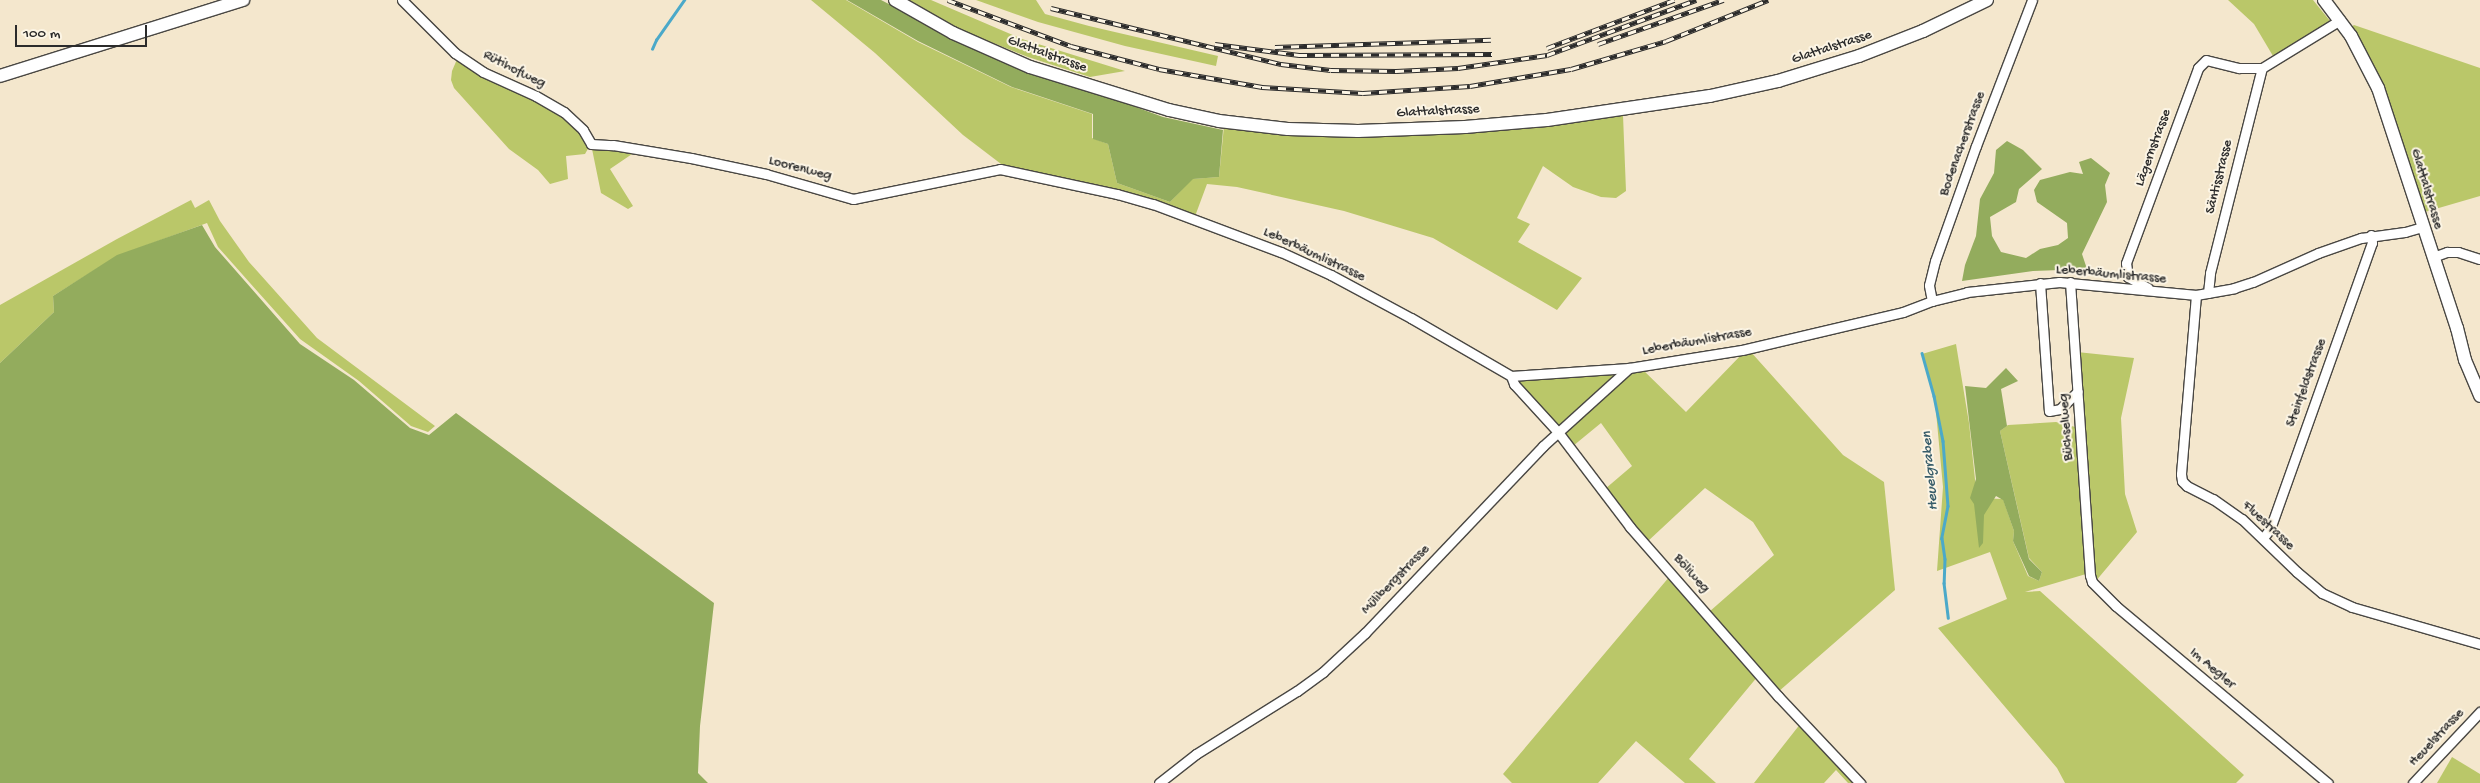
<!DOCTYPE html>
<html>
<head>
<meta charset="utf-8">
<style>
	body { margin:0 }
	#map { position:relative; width:2480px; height:783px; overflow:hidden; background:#f4e7cd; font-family:"Gochi Hand",sans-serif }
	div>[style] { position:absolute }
	.green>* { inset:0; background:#bac769 }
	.forest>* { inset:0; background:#93ac5d }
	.stream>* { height:2.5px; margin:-1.25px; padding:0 1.25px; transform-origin:1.25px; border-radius:1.25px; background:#4ba9c9 }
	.roads { filter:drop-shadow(1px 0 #494743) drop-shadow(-1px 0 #494743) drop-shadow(0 1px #494743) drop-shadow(0 -1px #494743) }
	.street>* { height:9px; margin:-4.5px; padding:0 4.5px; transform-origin:4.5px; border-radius:4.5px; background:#fff }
	.secondary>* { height:12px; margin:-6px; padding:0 6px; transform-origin:6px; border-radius:6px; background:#fff }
	.rail>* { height:4.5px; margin-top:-2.25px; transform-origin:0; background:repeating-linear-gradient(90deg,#fcf5e5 0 8px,#2b2b2b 0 16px); box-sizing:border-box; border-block:1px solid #2b2b2b }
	span { translate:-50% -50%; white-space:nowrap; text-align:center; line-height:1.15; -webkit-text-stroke:4px #fcf5e5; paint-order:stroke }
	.street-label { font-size:14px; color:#2b2b2b }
	.water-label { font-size:15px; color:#385d6a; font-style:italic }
	.scale { position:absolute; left:15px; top:25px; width:132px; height:22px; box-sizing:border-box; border:2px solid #2b2b2b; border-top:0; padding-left:6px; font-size:15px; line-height:18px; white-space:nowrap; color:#2b2b2b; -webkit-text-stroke:4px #fcf5e5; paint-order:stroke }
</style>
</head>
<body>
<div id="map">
	<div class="green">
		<i style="clip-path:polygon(811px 0,846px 0,918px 42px,1011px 87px,1092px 114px,1092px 138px,1108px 144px,1117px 183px,1170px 202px,1192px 179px,1219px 177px,1224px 126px,1288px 134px,1623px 115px,1626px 191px,1616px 198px,1601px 197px,1573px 187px,1543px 166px,1517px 218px,1530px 224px,1518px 242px,1582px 278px,1557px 310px,1433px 238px,1344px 211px,1237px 187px,1207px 184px,1194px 219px,1005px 167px,963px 135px,875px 53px)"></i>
		<i style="clip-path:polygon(909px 0,931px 0,1022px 39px,1125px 71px,1090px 77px,1028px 57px,961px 30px)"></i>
		<i style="clip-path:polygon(976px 0,1036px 0,1045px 14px,1089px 26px,1218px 56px,1216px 66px,1125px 46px,1038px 22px)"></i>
		<i style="clip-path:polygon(2228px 0,2313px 0,2330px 21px,2273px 56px,2254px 24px)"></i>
		<i style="clip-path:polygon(2354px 25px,2480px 68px,2480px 196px,2425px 212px,2351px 27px)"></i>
		<i style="clip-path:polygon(458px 57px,563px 113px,582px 131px,589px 147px,585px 154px,566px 156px,568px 179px,550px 184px,538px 170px,509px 149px,454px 88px,451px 80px,452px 71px)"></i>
		<i style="clip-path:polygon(594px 145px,638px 150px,610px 169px,633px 206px,628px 209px,601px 193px,592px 149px)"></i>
		<i style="clip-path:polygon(191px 200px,195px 208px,209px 200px,220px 221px,249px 262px,317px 338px,435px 426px,428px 432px,411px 426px,359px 381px,300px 339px,218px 247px,207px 223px,117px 256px,53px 296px,54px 312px,0 363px,0 305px,117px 239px)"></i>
		<i style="clip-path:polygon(1956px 344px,1969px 423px,1977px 498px,2003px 499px,2014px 531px,2013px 541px,2028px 576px,2039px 581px,2042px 572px,2029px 558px,2000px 431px,2008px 425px,2056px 422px,2083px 429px,2077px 352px,2134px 358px,2121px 418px,2125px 494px,2137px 532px,2095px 582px,2086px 574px,2025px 592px,2040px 591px,2244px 775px,2236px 783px,2065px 783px,2057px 768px,1938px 628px,2007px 599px,1990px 552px,1937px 571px,1943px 487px,1935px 401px,1922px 354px)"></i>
		<i style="clip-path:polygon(1750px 351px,1843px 455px,1884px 482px,1895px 590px,1778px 692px,1709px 612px,1774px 555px,1753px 522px,1705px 488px,1647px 542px,1605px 489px,1632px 466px,1601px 423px,1573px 446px,1513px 377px,1641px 368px,1686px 412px,1743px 353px)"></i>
		<i style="clip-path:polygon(1670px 576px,1758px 676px,1689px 759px,1716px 783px,1685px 783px,1636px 741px,1598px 783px,1512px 783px,1503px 774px)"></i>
		<i style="clip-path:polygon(1801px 723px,1857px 783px,1848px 783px,1836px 770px,1824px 783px,1754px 783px)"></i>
		<i style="clip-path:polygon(2452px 757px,2480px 774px,2480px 783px,2437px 783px)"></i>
	</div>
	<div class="forest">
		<i style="clip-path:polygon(847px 0,881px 0,953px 37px,1103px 95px,1163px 117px,1223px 130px,1219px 177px,1193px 179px,1170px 202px,1117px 183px,1108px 144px,1093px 139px,1093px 114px,1012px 87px,918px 41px)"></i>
		<i style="clip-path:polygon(2007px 141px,2023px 150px,2042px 169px,2019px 189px,2016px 202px,1990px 217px,1992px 236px,2001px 252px,2026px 258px,2040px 249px,2058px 245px,2068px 238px,2067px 223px,2037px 202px,2034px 190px,2040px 180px,2070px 172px,2083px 174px,2079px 162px,2091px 158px,2110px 173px,2105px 185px,2107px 202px,2082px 254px,2087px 269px,2033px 271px,1962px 281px,1965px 265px,1976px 236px,1980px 199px,1994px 173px,1996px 150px)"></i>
		<i style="clip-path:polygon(202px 225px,215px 247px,300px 344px,354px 380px,410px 428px,429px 435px,456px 413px,714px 603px,700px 726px,698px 773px,708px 783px,0 783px,0 363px,54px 312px,53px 296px,117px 255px)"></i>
		<i style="clip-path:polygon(2006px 368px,2018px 381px,2001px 389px,2007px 426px,2000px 431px,2029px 559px,2042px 572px,2039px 581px,2029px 576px,2013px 541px,2014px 531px,2003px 500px,1996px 496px,1984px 515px,1983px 543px,1979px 548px,1974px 504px,1970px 498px,1976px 479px,1965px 386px,1986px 388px)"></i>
	</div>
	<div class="stream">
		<i style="left:652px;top:49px;width:10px;rotate:-66deg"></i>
		<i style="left:656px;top:40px;width:49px;rotate:-55deg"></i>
		<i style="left:1922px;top:353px;width:45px;rotate:74.4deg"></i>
		<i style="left:1934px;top:396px;width:46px;rotate:78.7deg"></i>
		<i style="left:1943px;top:441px;width:65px;rotate:85.6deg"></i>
		<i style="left:1948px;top:506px;width:33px;rotate:101deg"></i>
		<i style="left:1942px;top:538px;width:21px;rotate:82deg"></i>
		<i style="left:1945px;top:559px;width:24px;rotate:92deg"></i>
		<i style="left:1944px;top:583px;width:35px;rotate:83deg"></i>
	</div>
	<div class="roads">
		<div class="street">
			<i style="left:402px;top:0;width:75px;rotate:45deg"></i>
			<i style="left:455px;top:53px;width:34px;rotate:34deg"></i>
			<i style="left:483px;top:72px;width:58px;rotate:24.4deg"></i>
			<i style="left:536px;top:96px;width:32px;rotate:30deg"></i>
			<i style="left:564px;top:112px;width:26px;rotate:43deg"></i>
			<i style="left:583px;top:130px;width:16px;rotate:60deg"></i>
			<i style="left:591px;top:144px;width:22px;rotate:3deg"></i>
			<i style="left:613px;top:145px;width:79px;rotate:9.5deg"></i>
			<i style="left:691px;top:158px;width:77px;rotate:12deg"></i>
			<i style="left:766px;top:174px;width:91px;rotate:16deg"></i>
			<i style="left:853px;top:199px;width:150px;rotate:-11.5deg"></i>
			<i style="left:1000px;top:169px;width:120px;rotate:12.1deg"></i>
			<i style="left:1117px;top:194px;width:37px;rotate:16deg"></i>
			<i style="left:1153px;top:204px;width:137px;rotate:20.6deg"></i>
			<i style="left:1281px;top:252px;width:55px;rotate:24.7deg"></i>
			<i style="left:1331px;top:275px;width:91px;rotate:28.3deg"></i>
			<i style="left:1411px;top:318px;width:116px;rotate:30.1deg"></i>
			<i style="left:1511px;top:376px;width:118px;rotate:-3.9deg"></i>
			<i style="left:1629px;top:368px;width:114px;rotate:-9.1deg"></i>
			<i style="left:1742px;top:350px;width:165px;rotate:-13.3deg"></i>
			<i style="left:1903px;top:312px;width:31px;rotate:-21deg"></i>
			<i style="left:1932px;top:301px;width:36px;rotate:-14deg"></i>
			<i style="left:1967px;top:292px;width:93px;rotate:-6.2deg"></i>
			<i style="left:2059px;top:282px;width:138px;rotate:5.4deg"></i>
			<i style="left:2196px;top:295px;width:39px;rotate:-10deg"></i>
			<i style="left:2234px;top:288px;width:20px;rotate:-18deg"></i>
			<i style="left:2253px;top:282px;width:71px;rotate:-24deg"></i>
			<i style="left:2318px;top:253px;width:46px;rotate:-19.2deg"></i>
			<i style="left:2361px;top:238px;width:44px;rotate:-7.8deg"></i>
			<i style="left:2405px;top:232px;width:18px;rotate:-16deg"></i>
			<i style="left:2262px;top:68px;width:92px;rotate:-31.6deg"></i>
			<i style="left:2433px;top:257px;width:15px;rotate:-20deg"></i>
			<i style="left:2447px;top:252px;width:11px"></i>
			<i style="left:2458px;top:252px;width:23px;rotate:18deg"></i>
			<i style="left:2070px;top:282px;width:294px;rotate:86.1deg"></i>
			<i style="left:2090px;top:575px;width:7px;rotate:74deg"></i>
			<i style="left:2092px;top:582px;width:34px;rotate:45deg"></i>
			<i style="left:2116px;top:606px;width:276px;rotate:39.9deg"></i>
			<i style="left:2040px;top:283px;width:128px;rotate:86deg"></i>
			<i style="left:2049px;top:411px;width:11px;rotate:-10deg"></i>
			<i style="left:2060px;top:409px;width:25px;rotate:-45deg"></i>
			<i style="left:2148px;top:288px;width:23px;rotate:-151deg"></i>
			<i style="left:2128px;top:277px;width:14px;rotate:-98deg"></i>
			<i style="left:2126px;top:263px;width:208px;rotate:-69.7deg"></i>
			<i style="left:2198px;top:68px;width:11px;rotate:-45deg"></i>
			<i style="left:2206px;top:60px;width:34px;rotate:14deg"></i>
			<i style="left:2239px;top:68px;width:23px"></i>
			<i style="left:2208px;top:293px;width:20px;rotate:-84deg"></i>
			<i style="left:2210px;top:273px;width:211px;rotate:-75.8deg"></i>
			<i style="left:2196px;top:295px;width:180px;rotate:94.8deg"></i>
			<i style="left:2181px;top:474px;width:7px;rotate:82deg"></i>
			<i style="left:2182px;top:481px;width:7px;rotate:45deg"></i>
			<i style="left:2187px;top:486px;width:29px;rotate:27deg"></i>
			<i style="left:2213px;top:499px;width:35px;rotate:35deg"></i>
			<i style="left:2242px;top:519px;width:76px;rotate:43.9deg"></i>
			<i style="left:2297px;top:572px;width:33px;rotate:40deg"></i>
			<i style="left:2322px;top:593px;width:33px;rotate:25deg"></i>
			<i style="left:2352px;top:607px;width:133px;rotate:16.1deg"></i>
			<i style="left:1932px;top:301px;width:16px;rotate:-101deg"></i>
			<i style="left:1929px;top:285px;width:25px;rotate:-76deg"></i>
			<i style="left:1935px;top:261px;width:122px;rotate:-70.4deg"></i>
			<i style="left:1976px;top:146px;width:156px;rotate:-69deg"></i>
			<i style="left:1511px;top:376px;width:9px;rotate:69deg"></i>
			<i style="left:1514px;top:384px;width:65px;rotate:47.5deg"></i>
			<i style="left:1558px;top:432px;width:119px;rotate:52.8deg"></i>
			<i style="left:1630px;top:527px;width:225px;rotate:48.8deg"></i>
			<i style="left:1778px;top:696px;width:120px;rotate:46.7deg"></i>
			<i style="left:2263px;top:538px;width:11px;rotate:-52deg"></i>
			<i style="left:2270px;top:529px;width:304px;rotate:-70.4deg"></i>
			<i style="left:2372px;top:243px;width:8px;rotate:-97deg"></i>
			<i style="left:1159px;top:783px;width:47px;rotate:-38.1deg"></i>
			<i style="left:1196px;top:754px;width:119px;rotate:-32deg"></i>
			<i style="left:1297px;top:691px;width:32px;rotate:-36deg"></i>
			<i style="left:1323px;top:672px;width:57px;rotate:-42.9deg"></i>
			<i style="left:1365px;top:633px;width:258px;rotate:-46.4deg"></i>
			<i style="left:1543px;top:446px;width:116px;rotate:-42.2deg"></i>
			<i style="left:2413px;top:783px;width:98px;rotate:-46.7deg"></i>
		</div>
		<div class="secondary">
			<i style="left:895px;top:0;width:67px;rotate:29.6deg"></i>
			<i style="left:953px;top:33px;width:84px;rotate:23.8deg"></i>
			<i style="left:1030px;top:67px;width:145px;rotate:17.2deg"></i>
			<i style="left:1169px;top:110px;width:51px;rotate:12.4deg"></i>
			<i style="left:1219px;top:121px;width:69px;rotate:6.6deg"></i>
			<i style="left:1288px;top:129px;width:70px;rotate:1.6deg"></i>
			<i style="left:1358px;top:131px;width:107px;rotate:-2.1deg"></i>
			<i style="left:1465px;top:127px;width:82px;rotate:-4.9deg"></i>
			<i style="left:1547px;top:120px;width:165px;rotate:-8.4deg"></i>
			<i style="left:1710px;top:96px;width:70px;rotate:-12.4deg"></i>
			<i style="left:1778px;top:81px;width:85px;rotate:-17.2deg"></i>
			<i style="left:1859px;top:56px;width:69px;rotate:-21.3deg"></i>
			<i style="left:1923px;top:31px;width:71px;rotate:-25.8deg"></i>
			<i style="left:2324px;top:0;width:45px;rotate:53.1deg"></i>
			<i style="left:2351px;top:36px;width:59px;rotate:62.6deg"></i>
			<i style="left:2378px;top:88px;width:253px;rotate:71.8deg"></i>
			<i style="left:2457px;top:328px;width:33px;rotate:76deg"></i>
			<i style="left:2465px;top:360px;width:39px;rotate:67deg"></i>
			<i style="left:0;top:76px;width:255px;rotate:-17.4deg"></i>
		</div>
	</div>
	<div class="rail">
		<i style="left:948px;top:0;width:131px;rotate:20.5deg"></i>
		<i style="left:1071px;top:46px;width:91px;rotate:14.6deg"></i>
		<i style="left:1159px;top:69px;width:105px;rotate:9.9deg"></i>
		<i style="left:1262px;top:87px;width:101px;rotate:3.4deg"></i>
		<i style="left:1363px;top:93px;width:107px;rotate:-3.7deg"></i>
		<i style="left:1470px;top:86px;width:102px;rotate:-9.6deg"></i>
		<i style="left:1571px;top:69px;width:99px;rotate:-16.4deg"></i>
		<i style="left:1666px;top:41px;width:110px;rotate:-21.9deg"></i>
		<i style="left:1051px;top:8px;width:237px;rotate:13.7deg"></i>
		<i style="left:1281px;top:64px;width:50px;rotate:6.8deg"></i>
		<i style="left:1331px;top:70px;width:65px;rotate:0.9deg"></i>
		<i style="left:1396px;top:71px;width:62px;rotate:-2.8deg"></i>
		<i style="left:1458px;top:68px;width:90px;rotate:-8.3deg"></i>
		<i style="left:1547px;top:55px;width:159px;rotate:-20.3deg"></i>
		<i style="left:1215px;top:44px;width:85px;rotate:7.5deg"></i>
		<i style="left:1299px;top:55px;width:193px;rotate:-0.3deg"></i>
		<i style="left:1598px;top:44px;width:133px;rotate:-19.4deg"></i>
		<i style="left:1275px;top:47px;width:216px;rotate:-1.9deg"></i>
		<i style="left:1547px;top:48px;width:136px;rotate:-20.7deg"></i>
	</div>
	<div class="street-label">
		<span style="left:1832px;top:48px;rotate:-18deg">Glattalstrasse</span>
		<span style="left:1047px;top:55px;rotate:20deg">Glattalstrasse</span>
		<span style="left:514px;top:70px;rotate:27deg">Rütihofweg</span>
		<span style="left:1438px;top:112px;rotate:-3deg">Glattalstrasse</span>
		<span style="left:1963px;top:144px;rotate:-70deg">Bodenacherstrasse</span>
		<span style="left:2154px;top:148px;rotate:-70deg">Lägernstrasse</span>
		<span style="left:800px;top:169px;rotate:15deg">Loorenweg</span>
		<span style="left:2220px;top:177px;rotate:-76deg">Säntisstrasse</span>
		<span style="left:2426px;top:189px;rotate:73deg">Glattalstrasse</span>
		<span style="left:1314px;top:255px;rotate:25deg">Leberbäumlistrasse</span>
		<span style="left:2111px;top:275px;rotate:5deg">Leberbäumlistrasse</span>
		<span style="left:1697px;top:342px;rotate:-10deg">Leberbäumlistrasse</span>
		<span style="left:2307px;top:383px;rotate:-70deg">Steinfeldstrasse</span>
		<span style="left:2067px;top:427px;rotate:-94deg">Büchselweg</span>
		<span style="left:2268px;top:526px;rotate:43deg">Fluestrasse</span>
		<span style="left:1691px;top:574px;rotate:49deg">Böliweg</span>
		<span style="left:1396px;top:580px;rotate:-46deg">Mülibergstrasse</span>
		<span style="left:2212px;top:669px;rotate:40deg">Im Aegler</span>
		<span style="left:2437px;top:738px;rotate:-47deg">Heuelstrasse</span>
	</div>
	<div class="water-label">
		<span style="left:1931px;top:471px;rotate:-95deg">Heuelgraben</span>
	</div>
	<div class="scale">100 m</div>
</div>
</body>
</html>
